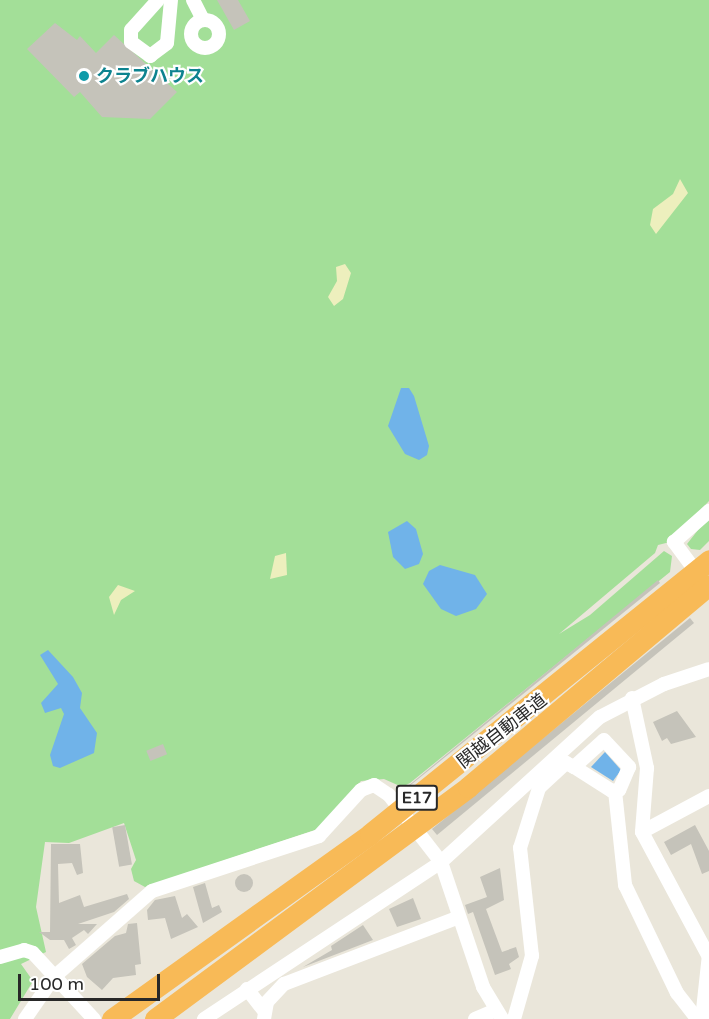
<!DOCTYPE html>
<html>
<head>
<meta charset="utf-8">
<style>
	body { margin:0 }
	#map { position:relative; width:709px; height:1019px; overflow:hidden; background:#eae6da; font-family:"Varela Round","Noto Sans JP",sans-serif }
	div>[style] { position:absolute }
	.green>* { inset:0; background:#a3df98 }
	.sand>* { inset:0; background:#edefbd }
	.water>* { inset:0; background:#70b3e9 }
	.building>* { inset:0; background:#c5c3ba; transform-origin:0 0 }
	.round { border-radius:50% }
	.minor>* { height:14px; margin:-7px; padding:0 7px; transform-origin:7px; border-radius:7px; background:#fff }
	.minor>.ring { margin:-7px; padding:0; box-sizing:content-box; background:none; border:14px solid #fff; border-radius:50% }
	.highway>* { height:21px; margin:-10.5px; padding:0 10.5px; transform-origin:10.5px; border-radius:10.5px; background:#f8ba57 }
	.dots>* { width:16px; height:16px; translate:-50% -50%; box-sizing:border-box; border:3px solid #fff; border-radius:50% }
	span { translate:-50% -50%; white-space:nowrap; text-align:center; line-height:1.15; -webkit-text-stroke:4.5px #fff; paint-order:stroke }
	.shield-label span { padding:2px 4px; background:#fff; border:2px solid; border-radius:4px; -webkit-text-stroke-width:0 }
	.shield-label { font-size:16px; color:#282828; font-weight:700 }
	.culture-label { font-size:18px; color:#0d838f; font-weight:700 }
	.left { translate:0 -50%; text-align:left }
	.street-label { font-size:18px; color:#282828 }
	.scale { position:absolute; left:18px; top:974px; width:142px; height:27px; box-sizing:border-box; border:3px solid #282828; border-top:0; padding-left:8px; font-size:18px; line-height:21px; white-space:nowrap; color:#282828; -webkit-text-stroke:4px #fff; paint-order:stroke }
</style>
</head>
<body>
<div id="map">
	<div class="green">
		<i style="clip-path:polygon(0 0,709px 0,709px 501px,670px 542px,658px 545px,655px 553px,559px 634px,590px 615px,664px 551px,672px 556px,670px 572px,410px 783px,402px 787px,384px 779px,361px 781px,318px 829px,145px 887px,134px 881px,131px 869px,136px 860px,124px 823px,69px 843px,45px 842px,36px 907px,46px 952px,21px 964px,33px 981px,10px 1019px,0 1019px)"></i>
		<i style="clip-path:polygon(709px 516px,709px 541px,700px 550px,691px 549px,687px 544px)"></i>
	</div>
	<div class="sand">
		<i style="clip-path:polygon(680px 179px,688px 193px,656px 234px,650px 225px,653px 209px,673px 194px)"></i>
		<i style="clip-path:polygon(345px 264px,351px 273px,343px 299px,334px 306px,328px 297px,337px 281px,336px 267px)"></i>
		<i style="clip-path:polygon(286px 553px,287px 575px,270px 579px,275px 556px)"></i>
		<i style="clip-path:polygon(118px 585px,135px 591px,121px 600px,114px 615px,109px 597px)"></i>
	</div>
	<div class="water">
		<i style="clip-path:polygon(401px 388px,409px 388px,414px 396px,429px 446px,427px 455px,419px 460px,405px 454px,388px 426px)"></i>
		<i style="clip-path:polygon(407px 521px,416px 529px,423px 554px,419px 564px,405px 569px,393px 557px,388px 532px)"></i>
		<i style="clip-path:polygon(440px 565px,475px 575px,487px 594px,476px 609px,456px 616px,441px 609px,423px 584px,429px 571px)"></i>
		<i style="clip-path:polygon(48px 650px,73px 677px,82px 693px,80px 708px,97px 733px,94px 753px,60px 768px,53px 766px,50px 755px,64px 714px,61px 708px,45px 713px,41px 703px,58px 684px,40px 655px)"></i>
		<i style="clip-path:polygon(605px 752px,621px 770px,613px 781px,591px 767px)"></i>
	</div>
	<div class="building">
		<i style="clip-path:polygon(217px 0,238px 0,250px 21px,234px 30px)"></i>
		<i style="clip-path:polygon(55px 23px,77px 40px,80px 36px,96px 53px,114px 35px,177px 92px,150px 119px,102px 117px,80px 92px,74px 97px,27px 49px)"></i>
		<i style="clip-path:polygon(658px 580px,660px 583px,402px 792px,402px 791px)"></i>
		<i style="clip-path:polygon(690px 618px,694px 623px,437px 835px,432px 829px)"></i>
		<i style="clip-path:polygon(677px 711px,696px 737px,671px 744px,667px 738px,662px 741px,653px 722px)"></i>
		<i style="left:163px;top:744px;width:11px;height:18px;rotate:68deg"></i>
		<i style="left:125px;top:825px;width:40px;height:13px;rotate:80deg"></i>
		<i style="clip-path:polygon(695px 825px,709px 851px,709px 871px,702px 874px,691px 844px,671px 855px,664px 842px)"></i>
		<i style="clip-path:polygon(51px 844px,80px 844px,83px 873px,77px 875px,72px 863px,58px 864px,59px 903px,80px 895px,84px 907px,127px 894px,129px 899px,114px 912px,78px 924px,97px 924px,88px 934px,84px 930px,72px 938px,76px 945px,69px 949px,64px 940px,50px 940px,39px 932px,50px 932px)"></i>
		<i style="clip-path:polygon(500px 868px,504px 900px,486px 909px,502px 952px,516px 947px,519px 957px,509px 964px,511px 969px,495px 975px,473px 912px,468px 914px,465px 905px,487px 897px,480px 877px)"></i>
		<i class="round" style="left:235px;top:874px;width:18px;height:18px"></i>
		<i style="clip-path:polygon(205px 883px,212px 908px,219px 905px,222px 912px,203px 923px,193px 887px)"></i>
		<i style="clip-path:polygon(175px 896px,182px 918px,187px 914px,198px 927px,171px 939px,165px 918px,148px 920px,147px 910px,155px 900px)"></i>
		<i style="clip-path:polygon(413px 898px,421px 919px,397px 927px,389px 909px)"></i>
		<i style="clip-path:polygon(137px 923px,141px 964px,135px 965px,136px 975px,113px 978px,102px 990px,87px 977px,82px 964px,115px 936px,126px 933px,128px 924px)"></i>
		<i style="clip-path:polygon(363px 925px,373px 940px,303px 967px,332px 950px,331px 946px)"></i>
	</div>
	<div class="minor">
		<i style="left:158px;top:0;width:40px;rotate:132deg"></i>
		<i style="left:131px;top:30px;width:12px;rotate:90deg"></i>
		<i style="left:131px;top:42px;width:24px;rotate:36deg"></i>
		<i style="left:150px;top:56px;width:21px;rotate:-37deg"></i>
		<i style="left:167px;top:43px;width:43px;rotate:-84.7deg"></i>
		<i style="left:193px;top:0;width:22px;rotate:63deg"></i>
		<i class="ring" style="left:191px;top:20px;width:14px;height:14px"></i>
		<i style="left:700px;top:577px;width:44px;rotate:-126.6deg"></i>
		<i style="left:674px;top:542px;width:47px;rotate:-41.5deg"></i>
		<i style="left:632px;top:698px;width:72px;rotate:77.9deg"></i>
		<i style="left:647px;top:768px;width:64px;rotate:94.5deg"></i>
		<i style="left:604px;top:740px;width:37px;rotate:47deg"></i>
		<i style="left:629px;top:767px;width:25px;rotate:113deg"></i>
		<i style="left:619px;top:790px;width:7px;rotate:172deg"></i>
		<i style="left:612px;top:791px;width:45px;rotate:-147.7deg"></i>
		<i style="left:574px;top:767px;width:40px;rotate:-42deg"></i>
		<i style="left:615px;top:791px;width:95px;rotate:83.9deg"></i>
		<i style="left:625px;top:885px;width:120px;rotate:64.3deg"></i>
		<i style="left:677px;top:993px;width:33px;rotate:52deg"></i>
		<i style="left:709px;top:796px;width:76px;rotate:151.8deg"></i>
		<i style="left:642px;top:832px;width:142px;rotate:61.8deg"></i>
		<i style="left:0;top:957px;width:25px;rotate:-16deg"></i>
		<i style="left:24px;top:950px;width:9px;rotate:18deg"></i>
		<i style="left:33px;top:953px;width:90px;rotate:47.3deg"></i>
		<i style="left:247px;top:989px;width:28px;rotate:52deg"></i>
		<i style="left:25px;top:1019px;width:51px;rotate:-55.4deg"></i>
		<i style="left:54px;top:977px;width:130px;rotate:-41.3deg"></i>
		<i style="left:152px;top:891px;width:176px;rotate:-18.2deg"></i>
		<i style="left:319px;top:836px;width:62px;rotate:-47.6deg"></i>
		<i style="left:361px;top:790px;width:14px;rotate:-21deg"></i>
		<i style="left:374px;top:785px;width:18px;rotate:34deg"></i>
		<i style="left:389px;top:795px;width:85px;rotate:52.2deg"></i>
		<i style="left:441px;top:862px;width:132px;rotate:71.4deg"></i>
		<i style="left:483px;top:987px;width:37px;rotate:59deg"></i>
		<i style="left:204px;top:1019px;width:284px;rotate:-33.5deg"></i>
		<i style="left:441px;top:862px;width:215px;rotate:-42.4deg"></i>
		<i style="left:600px;top:717px;width:72px;rotate:-27.3deg"></i>
		<i style="left:664px;top:684px;width:47px;rotate:-18.4deg"></i>
		<i style="left:264px;top:1019px;width:17px;rotate:-80deg"></i>
		<i style="left:267px;top:1002px;width:25px;rotate:-47deg"></i>
		<i style="left:284px;top:984px;width:187px;rotate:-20.9deg"></i>
		<i style="left:475px;top:1019px;width:23px;rotate:-23deg"></i>
		<i style="left:514px;top:1019px;width:66px;rotate:-74.1deg"></i>
		<i style="left:532px;top:956px;width:109px;rotate:-96.3deg"></i>
		<i style="left:520px;top:848px;width:63px;rotate:-72.4deg"></i>
		<i style="left:539px;top:788px;width:37px;rotate:-43deg"></i>
		<i style="left:566px;top:763px;width:9px;rotate:27deg"></i>
		<i style="left:702px;top:1019px;width:64px;rotate:-83.8deg"></i>
	</div>
	<div class="highway">
		<i style="left:112px;top:1019px;width:317px;rotate:-35.6deg"></i>
		<i style="left:370px;top:834px;width:436px;rotate:-38.9deg"></i>
		<i style="left:155px;top:1019px;width:390px;rotate:-36.5deg"></i>
		<i style="left:468px;top:787px;width:314px;rotate:-40deg"></i>
	</div>
	<div class="dots">
		<i style="left:84px;top:76px;background:#0f9aa8"></i>
	</div>
	<div class="shield-label">
		<span style="left:417px;top:798px">E17</span>
	</div>
	<div class="culture-label">
		<span class="left" style="left:96px;top:76px">クラブハウス</span>
	</div>
	<div class="street-label">
		<span style="left:502px;top:731px;rotate:-38deg">関越自動車道</span>
	</div>
	<div class="scale">100 m</div>
</div>
</body>
</html>
